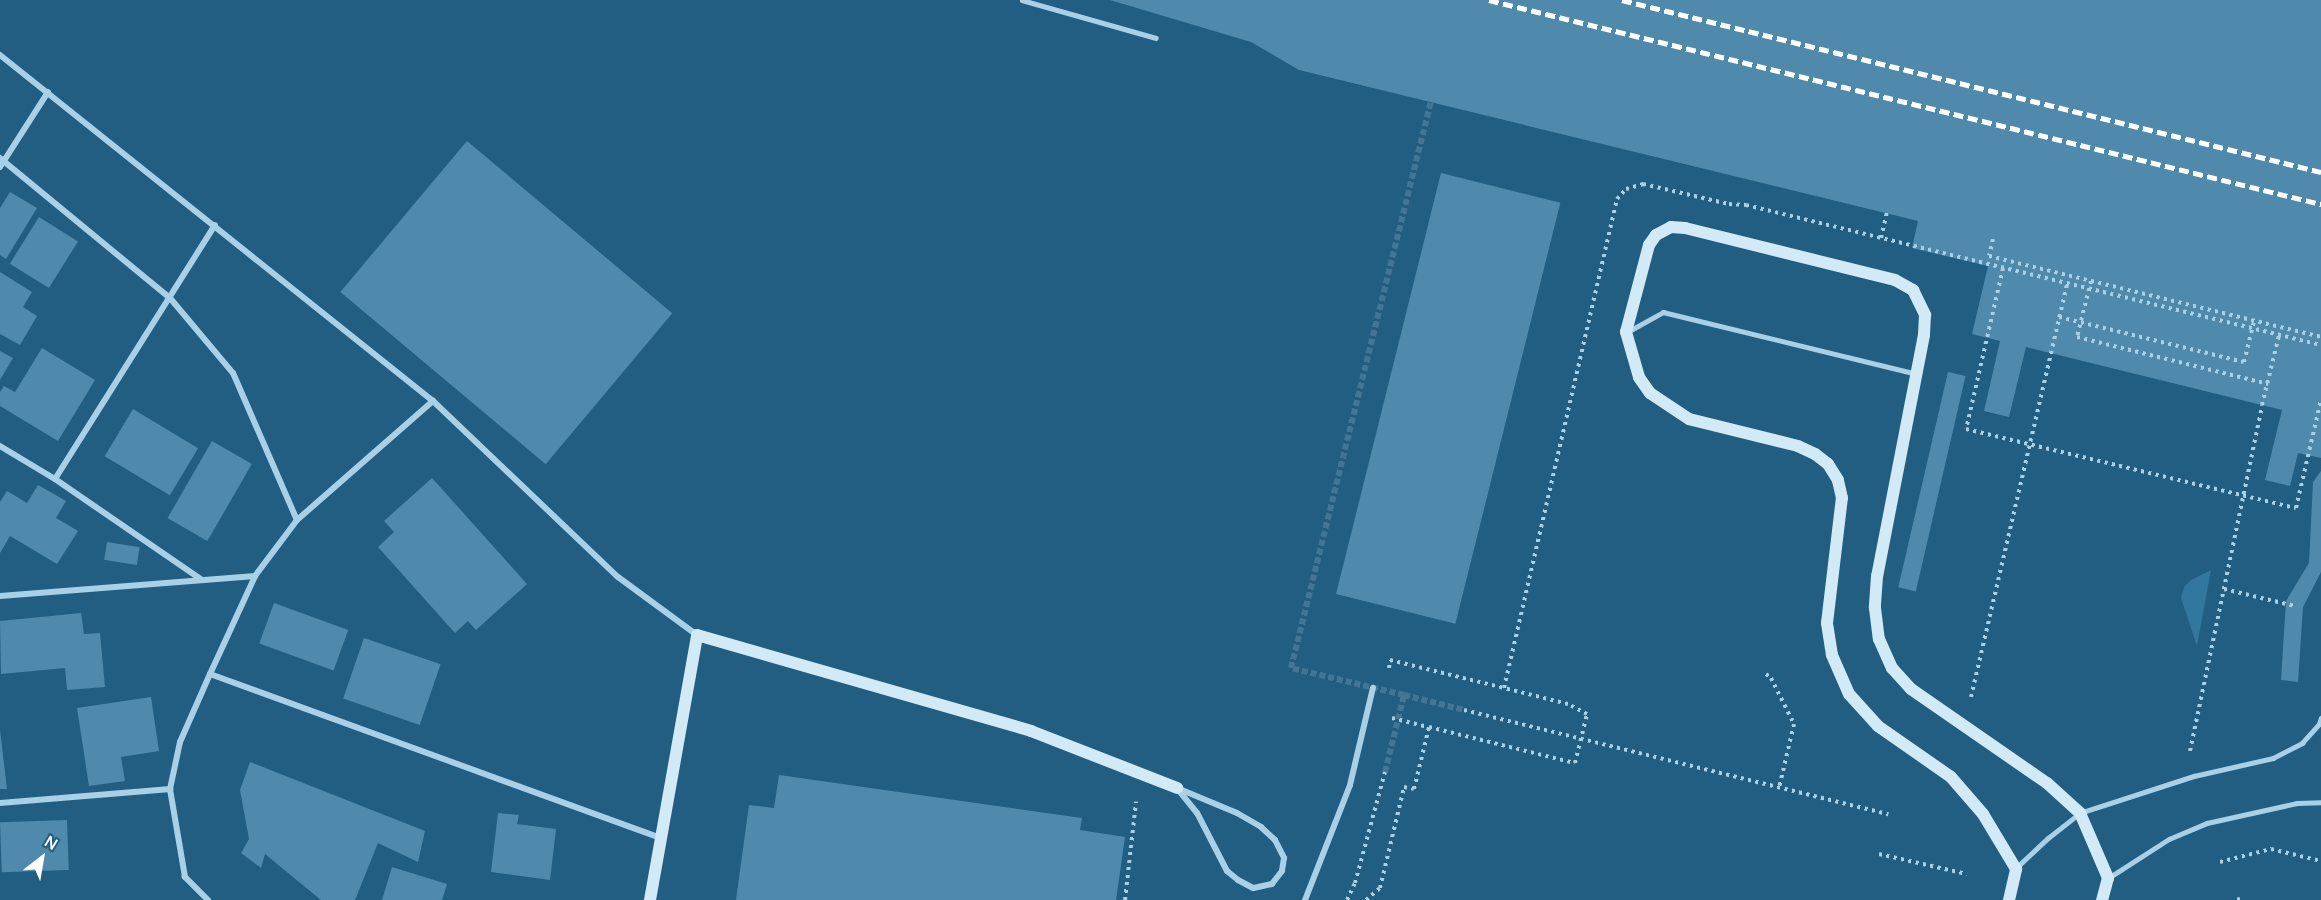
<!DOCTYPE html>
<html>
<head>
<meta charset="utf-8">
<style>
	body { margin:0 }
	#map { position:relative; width:2321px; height:900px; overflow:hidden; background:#225e81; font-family:Manrope,sans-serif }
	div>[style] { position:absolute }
	.green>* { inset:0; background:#32779d }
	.building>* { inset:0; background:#4f8aac; transform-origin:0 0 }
	.street-tunnel>* { height:6px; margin-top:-3px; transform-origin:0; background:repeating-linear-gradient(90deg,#437694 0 6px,transparent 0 9px) }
	.path>* { height:4px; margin-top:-2px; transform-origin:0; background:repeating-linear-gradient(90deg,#a8d1e7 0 3px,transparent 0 7.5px) }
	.lane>* { height:4.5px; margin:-2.25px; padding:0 2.25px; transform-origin:2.25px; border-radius:2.25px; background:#a8d1e7 }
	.street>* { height:6px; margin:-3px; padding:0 3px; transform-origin:3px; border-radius:3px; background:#a8d1e7 }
	.secondary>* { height:12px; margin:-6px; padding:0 6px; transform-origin:6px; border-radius:6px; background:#d2e9f6 }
	.rail>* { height:4.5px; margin-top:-2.25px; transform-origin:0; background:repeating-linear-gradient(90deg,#fff 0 10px,transparent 0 14.5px) }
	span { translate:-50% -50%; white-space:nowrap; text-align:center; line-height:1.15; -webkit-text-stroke:4.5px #225e81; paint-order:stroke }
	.north { position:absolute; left:12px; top:828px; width:60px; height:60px; -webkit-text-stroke:4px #225e81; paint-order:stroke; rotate:31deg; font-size:16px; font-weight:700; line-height:24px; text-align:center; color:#fff }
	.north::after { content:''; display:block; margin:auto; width:21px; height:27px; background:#fff; clip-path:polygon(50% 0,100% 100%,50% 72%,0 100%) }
</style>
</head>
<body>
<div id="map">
	<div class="green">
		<i style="clip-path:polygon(2211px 570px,2197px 646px,2181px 598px,2184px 587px,2191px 580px)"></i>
	</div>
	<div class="building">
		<i style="clip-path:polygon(1110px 0,2321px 0,2321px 458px,2298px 453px,2290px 486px,2265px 480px,2282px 410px,2026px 347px,2009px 417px,1984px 411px,2000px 341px,1972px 334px,1988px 266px,1912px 248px,1918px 221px,1299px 70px,1251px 42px)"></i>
		<i style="left:467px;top:141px;width:268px;height:197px;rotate:40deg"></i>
		<i style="left:1441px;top:173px;width:123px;height:434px;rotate:14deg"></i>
		<i style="clip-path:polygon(10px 192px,37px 208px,6px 259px,0 255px,0 208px)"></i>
		<i style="left:39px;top:217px;width:46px;height:55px;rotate:32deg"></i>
		<i style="clip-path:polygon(0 272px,32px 292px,23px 307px,37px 316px,20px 345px,0 334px)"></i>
		<i style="clip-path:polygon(42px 348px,95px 380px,58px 441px,0 406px,0 392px,4px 386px,15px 392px)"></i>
		<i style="clip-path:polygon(0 351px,13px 358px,0 380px)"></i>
		<i style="left:1948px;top:372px;width:18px;height:221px;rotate:13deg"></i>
		<i style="left:133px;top:409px;width:76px;height:55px;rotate:31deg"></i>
		<i style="left:212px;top:441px;width:46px;height:89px;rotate:30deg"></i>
		<i style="clip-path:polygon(2321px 471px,2321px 572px,2303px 607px,2298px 682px,2281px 680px,2286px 601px,2309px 563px,2313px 482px)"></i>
		<i style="clip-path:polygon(432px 478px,527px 584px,476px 630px,468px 621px,455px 633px,378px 547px,394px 532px,384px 521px)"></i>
		<i style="clip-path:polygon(38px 485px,66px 501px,56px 518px,78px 531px,57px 564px,10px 536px,0 553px,0 502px,7px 491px,27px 503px)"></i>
		<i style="left:107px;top:542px;width:33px;height:18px;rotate:9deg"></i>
		<i style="left:274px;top:603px;width:79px;height:43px;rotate:20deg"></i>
		<i style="clip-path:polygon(81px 613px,84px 634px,100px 633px,105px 687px,67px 690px,65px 668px,1px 674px,0 621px)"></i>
		<i style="left:364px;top:638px;width:81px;height:64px;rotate:19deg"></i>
		<i style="clip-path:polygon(151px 697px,159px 751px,121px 757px,125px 781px,89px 786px,77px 708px)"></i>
		<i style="clip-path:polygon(0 730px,7px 789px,0 789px)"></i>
		<i style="clip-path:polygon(250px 762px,425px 831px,418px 862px,378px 843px,355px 900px,321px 900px,265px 854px,261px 868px,241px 853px,249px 839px,240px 790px)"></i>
		<i style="clip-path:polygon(779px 775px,1082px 818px,1080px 830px,1125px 837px,1116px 900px,736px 900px,749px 805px,774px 808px)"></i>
		<i style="clip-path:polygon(498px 813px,519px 815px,517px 824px,556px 829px,550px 880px,491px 872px)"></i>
		<i style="left:67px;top:820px;width:50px;height:67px;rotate:88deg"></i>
		<i style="clip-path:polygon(392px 867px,447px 884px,442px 900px,382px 900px)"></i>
	</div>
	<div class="street-tunnel">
		<i style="left:1404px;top:695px;width:62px;rotate:14deg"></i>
		<i style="left:1385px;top:772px;width:79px;rotate:-76.1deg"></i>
		<i style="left:1404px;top:695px;width:116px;rotate:-166.6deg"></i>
		<i style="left:1291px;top:668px;width:584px;rotate:-76.13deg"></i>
	</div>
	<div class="path">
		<i style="left:1881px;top:238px;width:26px;rotate:-77deg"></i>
		<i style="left:1993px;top:239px;width:17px;rotate:103deg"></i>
		<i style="left:1989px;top:256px;width:342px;rotate:13.7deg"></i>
		<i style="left:2003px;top:268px;width:165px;rotate:102.9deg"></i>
		<i style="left:1966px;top:429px;width:339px;rotate:13.5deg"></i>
		<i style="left:2296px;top:508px;width:111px;rotate:-77deg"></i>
		<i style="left:2091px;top:281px;width:58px;rotate:104deg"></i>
		<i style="left:2077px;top:337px;width:197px;rotate:13.8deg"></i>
		<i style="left:2059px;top:317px;width:190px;rotate:13.7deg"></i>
		<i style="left:2244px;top:362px;width:42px;rotate:-76.3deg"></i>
		<i style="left:2224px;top:589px;width:73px;rotate:13.5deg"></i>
		<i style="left:1389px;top:668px;width:8px;rotate:-83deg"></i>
		<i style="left:1390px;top:660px;width:117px;rotate:13.8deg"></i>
		<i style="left:1766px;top:674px;width:6px;rotate:39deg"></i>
		<i style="left:1771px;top:678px;width:51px;rotate:63.4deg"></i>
		<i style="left:1794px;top:724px;width:66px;rotate:103.2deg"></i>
		<i style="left:1971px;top:697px;width:425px;rotate:-76.9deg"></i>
		<i style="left:1464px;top:710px;width:437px;rotate:13.8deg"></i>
		<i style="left:1392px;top:718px;width:38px;rotate:14deg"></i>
		<i style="left:2190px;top:751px;width:353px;rotate:-78.2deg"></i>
		<i style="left:2262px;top:405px;width:72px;rotate:-76.3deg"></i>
		<i style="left:1879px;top:854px;width:90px;rotate:12.8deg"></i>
		<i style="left:2220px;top:862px;width:53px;rotate:-14.3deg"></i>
		<i style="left:2271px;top:849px;width:51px;rotate:13.5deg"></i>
		<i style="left:2237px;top:899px;width:5px;rotate:11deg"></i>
		<i style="left:1125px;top:900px;width:99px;rotate:-83.6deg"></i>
		<i style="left:1347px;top:900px;width:19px;rotate:-65deg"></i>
		<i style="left:1355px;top:883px;width:115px;rotate:-74.9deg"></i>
		<i style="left:1366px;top:900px;width:18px;rotate:-41deg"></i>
		<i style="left:1380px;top:888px;width:104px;rotate:-76.6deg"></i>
		<i style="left:1404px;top:787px;width:10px;rotate:11deg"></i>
		<i style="left:1414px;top:789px;width:64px;rotate:-76.4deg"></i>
		<i style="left:1429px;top:727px;width:150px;rotate:13.9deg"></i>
		<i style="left:1575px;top:763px;width:50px;rotate:-76.2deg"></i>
		<i style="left:1587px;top:714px;width:21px;rotate:-152deg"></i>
		<i style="left:1568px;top:704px;width:66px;rotate:-166deg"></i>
		<i style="left:1504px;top:688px;width:502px;rotate:-76.99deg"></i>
		<i style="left:1617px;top:199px;width:13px;rotate:-48deg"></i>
		<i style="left:1626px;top:189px;width:18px;rotate:-16deg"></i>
		<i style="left:1643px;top:184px;width:88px;rotate:13.1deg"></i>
		<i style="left:1729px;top:204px;width:17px;rotate:3deg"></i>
		<i style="left:1746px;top:205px;width:592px;rotate:13.68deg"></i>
	</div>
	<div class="lane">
		<i style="left:1022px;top:0;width:139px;rotate:15.8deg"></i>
		<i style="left:1629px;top:331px;width:39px;rotate:-29deg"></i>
		<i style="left:1663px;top:312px;width:258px;rotate:13.7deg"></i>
		<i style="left:2017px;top:867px;width:42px;rotate:-43.1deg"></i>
		<i style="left:2048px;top:838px;width:41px;rotate:-38deg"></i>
		<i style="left:2080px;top:813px;width:120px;rotate:-18deg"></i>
		<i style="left:2194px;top:776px;width:81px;rotate:-12.8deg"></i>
		<i style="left:2273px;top:758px;width:33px;rotate:-27deg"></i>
		<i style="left:2302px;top:743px;width:25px;rotate:-48deg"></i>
		<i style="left:2319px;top:724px;width:6px;rotate:-72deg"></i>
		<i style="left:2110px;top:877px;width:70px;rotate:-32.8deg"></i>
		<i style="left:2169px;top:839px;width:41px;rotate:-22.8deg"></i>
		<i style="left:2207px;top:823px;width:92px;rotate:-12.5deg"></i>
		<i style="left:2297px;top:803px;width:24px;rotate:-2deg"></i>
	</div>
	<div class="street">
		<i style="left:0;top:55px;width:554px;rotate:38.63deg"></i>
		<i style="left:433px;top:401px;width:255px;rotate:43.6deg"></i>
		<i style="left:618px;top:577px;width:98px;rotate:36.3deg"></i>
		<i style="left:0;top:158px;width:220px;rotate:39.5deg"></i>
		<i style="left:170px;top:298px;width:98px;rotate:50deg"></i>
		<i style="left:233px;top:373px;width:160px;rotate:66.5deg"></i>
		<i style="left:0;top:167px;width:89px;rotate:-57.4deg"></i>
		<i style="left:0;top:446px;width:64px;rotate:31deg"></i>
		<i style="left:55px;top:479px;width:178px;rotate:34.5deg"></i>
		<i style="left:55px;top:479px;width:300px;rotate:-57.8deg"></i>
		<i style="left:0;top:596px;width:256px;rotate:-4.5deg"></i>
		<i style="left:210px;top:674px;width:480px;rotate:20deg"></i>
		<i style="left:1177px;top:788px;width:65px;rotate:22.6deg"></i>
		<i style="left:1237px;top:813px;width:28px;rotate:30deg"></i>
		<i style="left:1261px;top:827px;width:19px;rotate:43deg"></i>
		<i style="left:1275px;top:840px;width:20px;rotate:63deg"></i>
		<i style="left:1284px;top:858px;width:13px;rotate:99deg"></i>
		<i style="left:1282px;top:871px;width:16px;rotate:128deg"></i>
		<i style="left:1272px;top:884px;width:19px;rotate:168deg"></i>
		<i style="left:1253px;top:888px;width:17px;rotate:-152deg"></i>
		<i style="left:1238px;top:880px;width:14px;rotate:-141deg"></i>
		<i style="left:1227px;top:871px;width:65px;rotate:-117.3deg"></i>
		<i style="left:1197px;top:813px;width:32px;rotate:-129deg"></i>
		<i style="left:0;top:803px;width:171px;rotate:-4.7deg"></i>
		<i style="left:208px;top:900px;width:33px;rotate:-135deg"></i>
		<i style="left:185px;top:877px;width:89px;rotate:-99.7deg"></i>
		<i style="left:170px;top:789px;width:48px;rotate:-78deg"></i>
		<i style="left:180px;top:742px;width:74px;rotate:-66.2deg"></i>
		<i style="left:210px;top:674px;width:108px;rotate:-65.3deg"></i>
		<i style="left:255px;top:576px;width:70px;rotate:-53.1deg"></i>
		<i style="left:297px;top:520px;width:181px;rotate:-41.2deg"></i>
		<i style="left:1305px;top:900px;width:123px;rotate:-68.6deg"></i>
		<i style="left:1350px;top:785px;width:100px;rotate:-76.7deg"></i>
	</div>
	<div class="secondary">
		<i style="left:650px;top:900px;width:269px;rotate:-79.9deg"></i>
		<i style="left:697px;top:635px;width:348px;rotate:16deg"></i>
		<i style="left:1031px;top:731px;width:157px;rotate:21.3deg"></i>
		<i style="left:2009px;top:900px;width:32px;rotate:-77deg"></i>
		<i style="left:2016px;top:869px;width:64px;rotate:-121deg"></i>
		<i style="left:1983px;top:814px;width:49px;rotate:-130.9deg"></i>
		<i style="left:1951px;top:777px;width:89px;rotate:-145.1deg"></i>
		<i style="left:1878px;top:726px;width:43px;rotate:-132.2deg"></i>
		<i style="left:1849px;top:694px;width:43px;rotate:-113.6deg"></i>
		<i style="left:1832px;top:655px;width:32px;rotate:-99deg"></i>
		<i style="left:1827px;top:623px;width:126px;rotate:-83.2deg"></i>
		<i style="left:1842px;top:498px;width:18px;rotate:-103deg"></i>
		<i style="left:1838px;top:480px;width:19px;rotate:-122deg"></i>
		<i style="left:1828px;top:464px;width:16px;rotate:-142deg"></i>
		<i style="left:1815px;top:454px;width:19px;rotate:-155deg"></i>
		<i style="left:1798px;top:446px;width:112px;rotate:-166.1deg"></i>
		<i style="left:1689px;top:419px;width:47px;rotate:-146.3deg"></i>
		<i style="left:1650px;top:393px;width:19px;rotate:-125deg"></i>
		<i style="left:1639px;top:377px;width:47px;rotate:-106.1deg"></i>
		<i style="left:1626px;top:332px;width:90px;rotate:-75.2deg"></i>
		<i style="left:1649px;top:245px;width:12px;rotate:-55deg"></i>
		<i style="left:1656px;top:235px;width:17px;rotate:-28deg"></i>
		<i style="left:1671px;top:227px;width:14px;rotate:4deg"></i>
		<i style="left:1685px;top:228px;width:216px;rotate:13.9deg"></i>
		<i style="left:1895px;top:280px;width:21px;rotate:29deg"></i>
		<i style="left:1913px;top:290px;width:28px;rotate:64deg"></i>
		<i style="left:1925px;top:315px;width:20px;rotate:93deg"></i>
		<i style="left:1924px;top:335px;width:246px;rotate:101deg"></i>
		<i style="left:1877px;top:576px;width:32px;rotate:94deg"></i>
		<i style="left:1875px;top:608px;width:31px;rotate:83deg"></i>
		<i style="left:1879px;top:639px;width:32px;rotate:66deg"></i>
		<i style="left:1892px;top:668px;width:28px;rotate:48deg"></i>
		<i style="left:1911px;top:689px;width:165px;rotate:34.7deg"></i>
		<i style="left:2047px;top:783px;width:45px;rotate:42.3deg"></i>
		<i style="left:2080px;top:813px;width:71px;rotate:66.7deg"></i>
		<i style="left:2108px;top:878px;width:23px;rotate:105deg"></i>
	</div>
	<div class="rail">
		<i style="left:1489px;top:0;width:857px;rotate:13.78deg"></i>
		<i style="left:1622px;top:0;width:720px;rotate:13.82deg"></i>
	</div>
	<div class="north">N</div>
</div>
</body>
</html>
